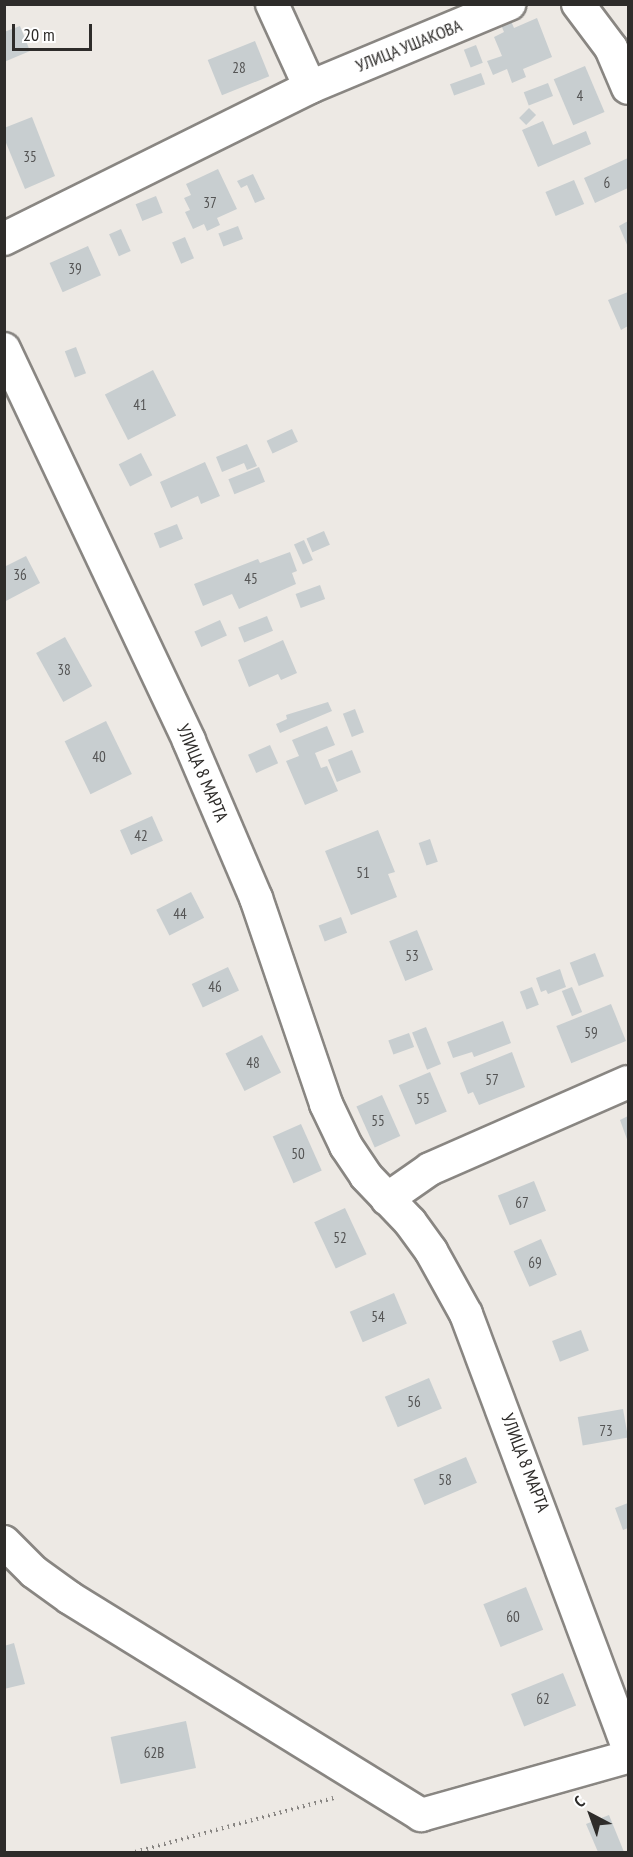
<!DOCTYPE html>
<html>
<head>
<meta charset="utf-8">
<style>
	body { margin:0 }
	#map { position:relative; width:633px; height:1857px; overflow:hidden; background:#ede9e4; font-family:"PT Sans Narrow",sans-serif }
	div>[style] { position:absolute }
	.building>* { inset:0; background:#c8ced0; transform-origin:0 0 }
	.path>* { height:4px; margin-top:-2px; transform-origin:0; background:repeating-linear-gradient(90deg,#898683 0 1.5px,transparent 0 6px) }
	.roads { filter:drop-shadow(2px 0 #898682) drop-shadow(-2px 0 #898682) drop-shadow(0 2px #898682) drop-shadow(0 -2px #898682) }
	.minor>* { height:32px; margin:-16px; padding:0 16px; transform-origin:16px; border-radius:16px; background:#fff }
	span { translate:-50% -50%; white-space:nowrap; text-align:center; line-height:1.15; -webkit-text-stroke:4.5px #fff; paint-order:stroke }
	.number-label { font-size:15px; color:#545454 }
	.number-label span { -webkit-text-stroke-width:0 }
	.street-label { font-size:18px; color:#2e2c2a }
	.frame { position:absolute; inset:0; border:6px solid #2e2c2a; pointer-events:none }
	.north { position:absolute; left:561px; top:1785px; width:60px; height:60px; -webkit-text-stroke:4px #fff; paint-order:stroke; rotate:319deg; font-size:16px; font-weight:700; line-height:24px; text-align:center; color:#2e2c2a }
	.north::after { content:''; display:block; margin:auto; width:21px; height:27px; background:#2e2c2a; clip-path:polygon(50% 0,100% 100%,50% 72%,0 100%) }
	.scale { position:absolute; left:12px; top:24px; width:80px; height:27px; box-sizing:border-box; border:3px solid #2e2c2a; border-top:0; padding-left:8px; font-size:18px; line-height:21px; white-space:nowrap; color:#2e2c2a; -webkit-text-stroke:4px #fff; paint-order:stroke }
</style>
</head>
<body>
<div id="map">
	<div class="building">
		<i style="clip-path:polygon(537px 18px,552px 57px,523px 69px,526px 77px,512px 83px,507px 69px,493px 75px,487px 61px,502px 56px,494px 37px,504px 32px,501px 25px,511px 21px,514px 28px)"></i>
		<i style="clip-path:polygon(20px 26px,30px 51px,4px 62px,4px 32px)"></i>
		<i style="left:255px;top:41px;width:38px;height:51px;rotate:68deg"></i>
		<i style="left:476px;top:45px;width:19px;height:13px;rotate:69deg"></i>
		<i style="left:585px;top:66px;width:50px;height:34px;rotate:67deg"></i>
		<i style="left:481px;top:73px;width:12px;height:33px;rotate:70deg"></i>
		<i style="left:548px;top:83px;width:14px;height:26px;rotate:69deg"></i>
		<i style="left:529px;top:108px;width:10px;height:14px;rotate:45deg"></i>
		<i style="clip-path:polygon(32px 117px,55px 176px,25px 189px,4px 138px,4px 128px)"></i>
		<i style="clip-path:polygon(543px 121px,553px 145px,586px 131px,591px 144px,538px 167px,522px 130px)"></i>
		<i style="clip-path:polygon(628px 158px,628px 188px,595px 203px,584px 178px)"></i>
		<i style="clip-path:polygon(218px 169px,237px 209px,217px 218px,220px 225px,207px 231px,204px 224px,193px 229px,185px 212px,190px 210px,184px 198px,191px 195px,186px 184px)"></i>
		<i style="clip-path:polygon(253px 174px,265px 199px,255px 203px,247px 185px,241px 188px,237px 181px)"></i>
		<i style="left:574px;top:180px;width:26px;height:31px;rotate:67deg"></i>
		<i style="left:156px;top:196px;width:18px;height:22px;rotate:68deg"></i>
		<i style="clip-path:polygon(628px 221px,628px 247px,619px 226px)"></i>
		<i style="left:238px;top:226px;width:14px;height:21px;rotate:69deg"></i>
		<i style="left:121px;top:229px;width:24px;height:13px;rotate:66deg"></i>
		<i style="left:185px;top:237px;width:23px;height:14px;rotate:67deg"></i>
		<i style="left:88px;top:246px;width:32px;height:42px;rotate:66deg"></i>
		<i style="clip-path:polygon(628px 292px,628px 326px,621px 330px,608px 300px)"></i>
		<i style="left:76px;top:347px;width:28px;height:12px;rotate:69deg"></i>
		<i style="left:153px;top:370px;width:51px;height:54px;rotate:63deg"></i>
		<i style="left:292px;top:429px;width:14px;height:28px;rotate:65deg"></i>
		<i style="clip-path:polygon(247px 444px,257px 466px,247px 470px,244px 463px,222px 472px,216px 457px)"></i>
		<i style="left:141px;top:453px;width:25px;height:25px;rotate:63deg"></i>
		<i style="clip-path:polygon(205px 462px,220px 496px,201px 504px,198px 496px,171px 508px,160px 482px)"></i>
		<i style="left:259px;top:467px;width:16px;height:33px;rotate:68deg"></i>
		<i style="left:177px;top:524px;width:16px;height:25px;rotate:68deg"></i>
		<i style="left:324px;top:531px;width:15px;height:19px;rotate:67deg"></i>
		<i style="left:304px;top:540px;width:22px;height:11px;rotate:66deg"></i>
		<i style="clip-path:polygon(290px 552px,297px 571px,292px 573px,296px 584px,239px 609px,232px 594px,203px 606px,194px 584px,258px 559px,260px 563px)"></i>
		<i style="clip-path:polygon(26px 556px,40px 583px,4px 602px,4px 567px)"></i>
		<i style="left:320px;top:585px;width:15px;height:26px;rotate:70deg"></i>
		<i style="left:267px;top:616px;width:16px;height:31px;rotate:68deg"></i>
		<i style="left:220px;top:620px;width:17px;height:28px;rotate:66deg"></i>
		<i style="left:65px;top:637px;width:56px;height:33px;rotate:61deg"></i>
		<i style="clip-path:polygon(283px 640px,297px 673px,281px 680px,278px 674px,249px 687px,238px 660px)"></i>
		<i style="clip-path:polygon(328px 702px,332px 711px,280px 733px,276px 724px,287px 719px,286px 715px)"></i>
		<i style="left:355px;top:709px;width:25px;height:13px;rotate:69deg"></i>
		<i style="left:106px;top:721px;width:59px;height:46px;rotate:64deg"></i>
		<i style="clip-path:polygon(327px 726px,335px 745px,315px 753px,321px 768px,327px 766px,338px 791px,305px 805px,286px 761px,299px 756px,292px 740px)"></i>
		<i style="left:270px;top:745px;width:20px;height:24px;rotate:66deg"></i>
		<i style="left:352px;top:750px;width:24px;height:26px;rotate:68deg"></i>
		<i style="left:152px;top:816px;width:27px;height:35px;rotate:66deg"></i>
		<i style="clip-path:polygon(378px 830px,395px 872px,388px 874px,397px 897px,351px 915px,325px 851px)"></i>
		<i style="left:430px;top:839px;width:24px;height:12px;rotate:71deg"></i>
		<i style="left:191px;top:892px;width:29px;height:39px;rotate:63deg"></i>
		<i style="left:341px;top:917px;width:17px;height:24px;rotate:69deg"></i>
		<i style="left:417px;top:930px;width:43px;height:30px;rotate:68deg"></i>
		<i style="left:595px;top:953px;width:25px;height:27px;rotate:69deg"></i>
		<i style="left:228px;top:967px;width:26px;height:40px;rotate:65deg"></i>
		<i style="clip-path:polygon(560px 969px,566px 987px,548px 994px,546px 990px,541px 992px,536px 978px)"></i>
		<i style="left:532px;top:987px;width:19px;height:13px;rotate:69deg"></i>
		<i style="left:572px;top:987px;width:27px;height:11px;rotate:68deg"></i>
		<i style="left:611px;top:1004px;width:40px;height:59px;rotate:68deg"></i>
		<i style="clip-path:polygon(503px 1021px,511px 1043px,474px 1057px,472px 1052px,453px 1058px,447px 1042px)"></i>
		<i style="left:426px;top:1027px;width:40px;height:15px;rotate:68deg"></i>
		<i style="left:409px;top:1033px;width:15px;height:22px;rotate:70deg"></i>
		<i style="left:262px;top:1035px;width:42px;height:41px;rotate:63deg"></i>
		<i style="clip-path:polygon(512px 1052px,525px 1087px,479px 1105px,473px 1092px,468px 1094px,460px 1073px)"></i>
		<i style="left:430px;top:1072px;width:43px;height:34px;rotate:67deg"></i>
		<i style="left:382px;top:1095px;width:45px;height:28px;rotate:66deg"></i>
		<i style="clip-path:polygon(628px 1116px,628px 1142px,620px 1120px)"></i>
		<i style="left:301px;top:1124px;width:51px;height:31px;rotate:66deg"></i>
		<i style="left:534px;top:1181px;width:32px;height:39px;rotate:68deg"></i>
		<i style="left:345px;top:1208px;width:51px;height:34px;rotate:65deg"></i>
		<i style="left:541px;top:1239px;width:39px;height:30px;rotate:66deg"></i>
		<i style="left:394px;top:1293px;width:33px;height:48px;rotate:67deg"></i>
		<i style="left:581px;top:1330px;width:22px;height:31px;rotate:69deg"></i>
		<i style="left:429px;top:1378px;width:33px;height:48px;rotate:67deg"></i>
		<i style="left:623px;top:1409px;width:29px;height:46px;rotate:80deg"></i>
		<i style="left:466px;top:1457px;width:28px;height:57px;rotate:67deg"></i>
		<i style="clip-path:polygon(628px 1503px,628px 1528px,623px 1530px,615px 1508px)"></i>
		<i style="left:526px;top:1587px;width:46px;height:46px;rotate:68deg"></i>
		<i style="clip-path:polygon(14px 1643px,25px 1684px,4px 1689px,4px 1646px)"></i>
		<i style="left:563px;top:1673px;width:35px;height:56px;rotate:68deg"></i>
		<i style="left:186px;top:1721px;width:48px;height:77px;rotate:78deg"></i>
		<i style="clip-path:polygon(609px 1815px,624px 1852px,598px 1852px,586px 1824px)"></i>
	</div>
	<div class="path">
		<i style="left:135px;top:1852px;width:209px;rotate:-15.2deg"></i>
	</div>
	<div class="roads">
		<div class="minor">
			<i style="left:272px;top:4px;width:91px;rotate:65.4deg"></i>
			<i style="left:578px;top:4px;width:55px;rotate:53.1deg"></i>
			<i style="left:611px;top:48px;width:43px;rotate:67deg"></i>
			<i style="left:4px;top:239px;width:342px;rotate:-26.4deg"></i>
			<i style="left:310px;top:87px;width:216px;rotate:-22.6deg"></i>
			<i style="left:4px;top:349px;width:433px;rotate:64.7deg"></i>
			<i style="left:189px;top:741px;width:171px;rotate:66.9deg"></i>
			<i style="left:256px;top:898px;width:218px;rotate:71.2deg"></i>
			<i style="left:326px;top:1104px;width:47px;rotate:64.5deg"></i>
			<i style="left:346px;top:1146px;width:36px;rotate:56deg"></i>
			<i style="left:366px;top:1176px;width:64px;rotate:46.3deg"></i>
			<i style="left:410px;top:1222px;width:36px;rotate:54deg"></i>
			<i style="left:431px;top:1251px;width:72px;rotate:60.9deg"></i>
			<i style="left:466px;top:1314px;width:462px;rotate:69.5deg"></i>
			<i style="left:387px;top:1199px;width:52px;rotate:-34.9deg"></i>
			<i style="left:430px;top:1169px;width:216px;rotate:-23.7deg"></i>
			<i style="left:4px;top:1542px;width:42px;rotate:45deg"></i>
			<i style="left:34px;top:1572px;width:44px;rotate:35.8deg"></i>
			<i style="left:70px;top:1598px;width:413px;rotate:31.7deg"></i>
			<i style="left:421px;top:1815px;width:215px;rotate:-15.7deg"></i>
		</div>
	</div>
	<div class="number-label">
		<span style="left:239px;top:68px">28</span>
		<span style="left:580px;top:96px">4</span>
		<span style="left:30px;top:157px">35</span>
		<span style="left:607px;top:183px">6</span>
		<span style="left:210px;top:203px">37</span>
		<span style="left:75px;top:269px">39</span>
		<span style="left:140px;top:405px">41</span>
		<span style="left:20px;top:575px">36</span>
		<span style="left:251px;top:579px">45</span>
		<span style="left:64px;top:670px">38</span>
		<span style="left:99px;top:757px">40</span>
		<span style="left:141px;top:836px">42</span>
		<span style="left:363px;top:873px">51</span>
		<span style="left:180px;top:914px">44</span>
		<span style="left:412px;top:956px">53</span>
		<span style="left:215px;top:987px">46</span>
		<span style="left:591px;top:1033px">59</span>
		<span style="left:253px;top:1063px">48</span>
		<span style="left:492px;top:1080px">57</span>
		<span style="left:423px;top:1099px">55</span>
		<span style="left:378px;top:1121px">55</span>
		<span style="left:298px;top:1154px">50</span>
		<span style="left:522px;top:1203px">67</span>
		<span style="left:340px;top:1238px">52</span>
		<span style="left:535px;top:1263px">69</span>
		<span style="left:378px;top:1317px">54</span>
		<span style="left:414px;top:1402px">56</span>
		<span style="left:606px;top:1431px">73</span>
		<span style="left:445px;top:1480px">58</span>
		<span style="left:513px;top:1617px">60</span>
		<span style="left:543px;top:1699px">62</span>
		<span style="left:154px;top:1753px">62В</span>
	</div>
	<div class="street-label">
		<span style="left:409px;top:46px;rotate:-22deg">УЛИЦА УШАКОВА</span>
		<span style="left:202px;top:773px;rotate:67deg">УЛИЦА 8 МАРТА</span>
		<span style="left:525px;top:1463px;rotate:69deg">УЛИЦА 8 МАРТА</span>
	</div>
	<div class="frame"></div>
	<div class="north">С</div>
	<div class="scale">20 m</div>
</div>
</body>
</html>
